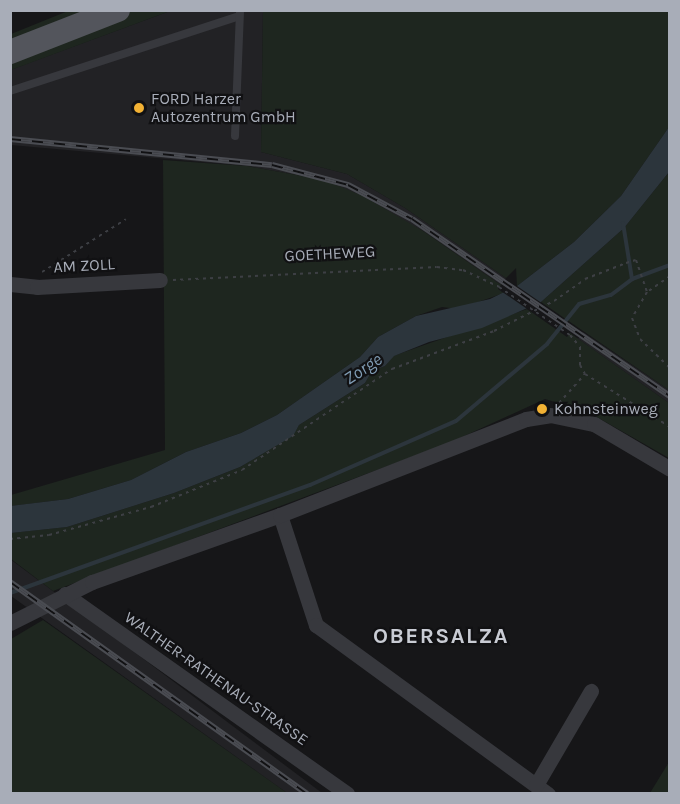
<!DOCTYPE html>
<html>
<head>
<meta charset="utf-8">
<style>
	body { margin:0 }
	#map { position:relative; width:680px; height:804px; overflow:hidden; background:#161618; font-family:Karla,sans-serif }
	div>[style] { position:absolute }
	.built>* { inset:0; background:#222225 }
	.green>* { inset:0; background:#1e261f }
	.water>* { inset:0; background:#2c353c }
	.pier>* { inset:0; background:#161618 }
	.stream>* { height:4px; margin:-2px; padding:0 2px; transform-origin:2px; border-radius:2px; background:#2c353c }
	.path>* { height:2px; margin-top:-1px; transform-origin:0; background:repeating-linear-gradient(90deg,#3d3f44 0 3px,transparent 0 7.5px) }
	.service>* { height:8px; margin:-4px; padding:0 4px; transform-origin:4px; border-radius:4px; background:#37383d }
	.minor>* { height:15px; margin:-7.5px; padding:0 7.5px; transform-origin:7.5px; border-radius:7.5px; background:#37383d }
	.primary>* { height:24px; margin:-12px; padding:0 12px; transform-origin:12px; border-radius:12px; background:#53555c }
	.rail>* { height:6px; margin-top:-3px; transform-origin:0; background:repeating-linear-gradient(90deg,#111113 0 11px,#4a4c52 0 22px); box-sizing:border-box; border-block:2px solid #4a4c52 }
	.path-bridge>* { height:2px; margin-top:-1px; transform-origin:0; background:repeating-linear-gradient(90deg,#3d3f44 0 3px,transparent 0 7.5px) }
	.dots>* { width:16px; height:16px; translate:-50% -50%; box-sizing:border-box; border:3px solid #111113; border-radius:50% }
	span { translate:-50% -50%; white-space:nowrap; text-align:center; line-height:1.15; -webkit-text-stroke:4.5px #111113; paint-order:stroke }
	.poi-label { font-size:16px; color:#a8adb8 }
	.left { translate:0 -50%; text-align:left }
	.street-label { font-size:16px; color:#a8adb8 }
	.water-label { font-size:18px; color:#7f9bb3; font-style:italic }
	.district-label { font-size:22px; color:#c9ccd4; font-weight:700; letter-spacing:1.5px }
	.frame { position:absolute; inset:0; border:12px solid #a8adb8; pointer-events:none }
</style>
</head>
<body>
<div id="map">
	<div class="built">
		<i style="clip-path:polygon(170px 11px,263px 11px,261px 152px,347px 174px,405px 208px,506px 278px,501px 285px,423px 231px,324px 180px,247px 166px,11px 145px,10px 70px)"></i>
		<i style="clip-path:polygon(583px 332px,669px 390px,669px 403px,578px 339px)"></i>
		<i style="clip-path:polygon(10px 559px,73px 606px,322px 793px,287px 793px,11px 596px)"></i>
	</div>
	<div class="green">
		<i style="clip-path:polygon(68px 11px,170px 11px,11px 70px,11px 34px)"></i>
		<i style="clip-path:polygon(263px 11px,669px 11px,669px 127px,621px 196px,574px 242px,517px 286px,516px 268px,506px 278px,405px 208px,347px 174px,261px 152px)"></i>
		<i style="clip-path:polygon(163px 160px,247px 166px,324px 180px,363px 196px,423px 231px,501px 285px,498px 289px,504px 293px,458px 309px,442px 307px,416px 316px,378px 337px,360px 357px,277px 415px,241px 433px,186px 452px,131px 480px,68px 499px,11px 506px,11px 495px,165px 450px)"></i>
		<i style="clip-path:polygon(669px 172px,669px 390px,541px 302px,624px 228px)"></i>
		<i style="clip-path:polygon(527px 309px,567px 337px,570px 333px,669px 403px,669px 458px,588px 412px,545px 399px,449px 443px,53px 591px,11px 559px,10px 533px,67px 527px,174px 493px,240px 467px,292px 436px,299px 425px,365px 383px,372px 371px,385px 366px,393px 356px)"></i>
		<i style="clip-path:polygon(43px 620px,287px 793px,11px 793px,11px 639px)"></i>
		<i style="clip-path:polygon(669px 762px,669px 793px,650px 793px)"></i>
	</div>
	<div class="water">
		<i style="clip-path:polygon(669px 127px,669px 172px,624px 228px,541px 302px,482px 328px,429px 342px,394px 356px,385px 366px,372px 371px,365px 383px,299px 425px,293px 436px,240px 467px,174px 493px,67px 527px,11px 533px,10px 506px,68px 499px,131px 480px,186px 452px,241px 433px,277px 415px,360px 357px,378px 337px,416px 316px,490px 299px,517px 286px,574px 242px,621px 196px)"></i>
	</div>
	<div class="pier">
		<i style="clip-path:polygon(514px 284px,517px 286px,543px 304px,530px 311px,501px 291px)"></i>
	</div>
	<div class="stream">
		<i style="left:623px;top:223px;width:57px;rotate:80.9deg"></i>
		<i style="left:10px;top:593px;width:319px;rotate:-19.8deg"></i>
		<i style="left:310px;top:485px;width:159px;rotate:-23.7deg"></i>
		<i style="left:456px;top:421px;width:119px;rotate:-40.2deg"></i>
		<i style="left:547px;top:344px;width:51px;rotate:-51.3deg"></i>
		<i style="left:579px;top:304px;width:33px;rotate:-16deg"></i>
		<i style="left:611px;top:295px;width:26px;rotate:-37deg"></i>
		<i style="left:632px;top:279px;width:40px;rotate:-20.2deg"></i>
	</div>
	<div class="path">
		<i style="left:42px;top:272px;width:99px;rotate:-32.2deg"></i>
		<i style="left:670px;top:276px;width:28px;rotate:145deg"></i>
		<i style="left:647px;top:292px;width:30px;rotate:120deg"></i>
		<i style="left:632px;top:318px;width:22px;rotate:69deg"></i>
		<i style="left:640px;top:339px;width:42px;rotate:44deg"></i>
		<i style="left:173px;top:280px;width:264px;rotate:-2.8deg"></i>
		<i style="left:437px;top:267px;width:26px;rotate:7deg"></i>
		<i style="left:463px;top:270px;width:40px;rotate:25deg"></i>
		<i style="left:570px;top:335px;width:16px;rotate:50deg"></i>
		<i style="left:580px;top:347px;width:18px;rotate:90deg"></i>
		<i style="left:580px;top:365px;width:10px;rotate:61deg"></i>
		<i style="left:585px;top:374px;width:100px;rotate:31.9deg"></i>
		<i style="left:559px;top:403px;width:39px;rotate:-48deg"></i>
		<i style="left:10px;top:539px;width:39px;rotate:-6deg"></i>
		<i style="left:49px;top:535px;width:106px;rotate:-15.4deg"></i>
		<i style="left:151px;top:507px;width:98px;rotate:-22.1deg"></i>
		<i style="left:242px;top:470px;width:181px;rotate:-34deg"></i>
		<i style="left:392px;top:369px;width:109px;rotate:-20.4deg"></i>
		<i style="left:494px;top:331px;width:67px;rotate:-26.6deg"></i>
		<i style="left:554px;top:301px;width:38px;rotate:-35deg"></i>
		<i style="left:585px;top:279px;width:44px;rotate:-21.3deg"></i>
		<i style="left:626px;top:263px;width:10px;rotate:-17deg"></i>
		<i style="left:636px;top:260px;width:34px;rotate:71deg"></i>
	</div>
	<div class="service">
		<i style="left:10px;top:91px;width:241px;rotate:-18.1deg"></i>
		<i style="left:235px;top:136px;width:126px;rotate:-87.7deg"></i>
	</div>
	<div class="minor">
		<i style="left:10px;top:284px;width:27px;rotate:6deg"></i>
		<i style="left:37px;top:287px;width:123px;rotate:-3.3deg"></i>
		<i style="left:280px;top:515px;width:116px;rotate:71.9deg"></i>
		<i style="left:316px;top:625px;width:287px;rotate:36.1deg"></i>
		<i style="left:65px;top:594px;width:346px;rotate:35.3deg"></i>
		<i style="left:10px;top:623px;width:92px;rotate:-26.6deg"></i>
		<i style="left:92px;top:582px;width:200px;rotate:-19.6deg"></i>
		<i style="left:280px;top:515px;width:264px;rotate:-21.3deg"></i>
		<i style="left:526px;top:419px;width:24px;rotate:-9deg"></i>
		<i style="left:550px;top:415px;width:45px;rotate:11.6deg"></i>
		<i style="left:594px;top:424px;width:88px;rotate:30.6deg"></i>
		<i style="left:536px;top:785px;width:109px;rotate:-59.7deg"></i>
	</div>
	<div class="primary">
		<i style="left:10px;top:52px;width:116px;rotate:-21.3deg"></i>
	</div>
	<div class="rail">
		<i style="left:10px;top:139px;width:263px;rotate:5.7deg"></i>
		<i style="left:272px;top:165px;width:79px;rotate:14.7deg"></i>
		<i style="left:348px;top:185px;width:72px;rotate:28deg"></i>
		<i style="left:412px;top:219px;width:313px;rotate:34.5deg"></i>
		<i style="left:10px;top:582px;width:365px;rotate:35.5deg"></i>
	</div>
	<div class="path-bridge">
		<i style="left:499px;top:287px;width:86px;rotate:34.1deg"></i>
	</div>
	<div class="dots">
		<i style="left:139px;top:108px;background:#f2b134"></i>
		<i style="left:542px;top:409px;background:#f2b134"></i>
	</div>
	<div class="poi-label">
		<span class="left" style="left:151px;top:108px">FORD Harzer<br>Autozentrum GmbH</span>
		<span class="left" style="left:554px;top:409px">Kohnsteinweg</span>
	</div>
	<div class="street-label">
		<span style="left:330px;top:254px;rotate:-3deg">GOETHEWEG</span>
		<span style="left:84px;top:266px;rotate:-3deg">AM ZOLL</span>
		<span style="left:216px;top:679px;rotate:35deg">WALTHER-RATHENAU-STRASSE</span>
	</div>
	<div class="water-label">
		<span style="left:363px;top:369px;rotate:-34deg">Zorge</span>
	</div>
	<div class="district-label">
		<span style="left:441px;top:637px">OBERSALZA</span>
	</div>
	<div class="frame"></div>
</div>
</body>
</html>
